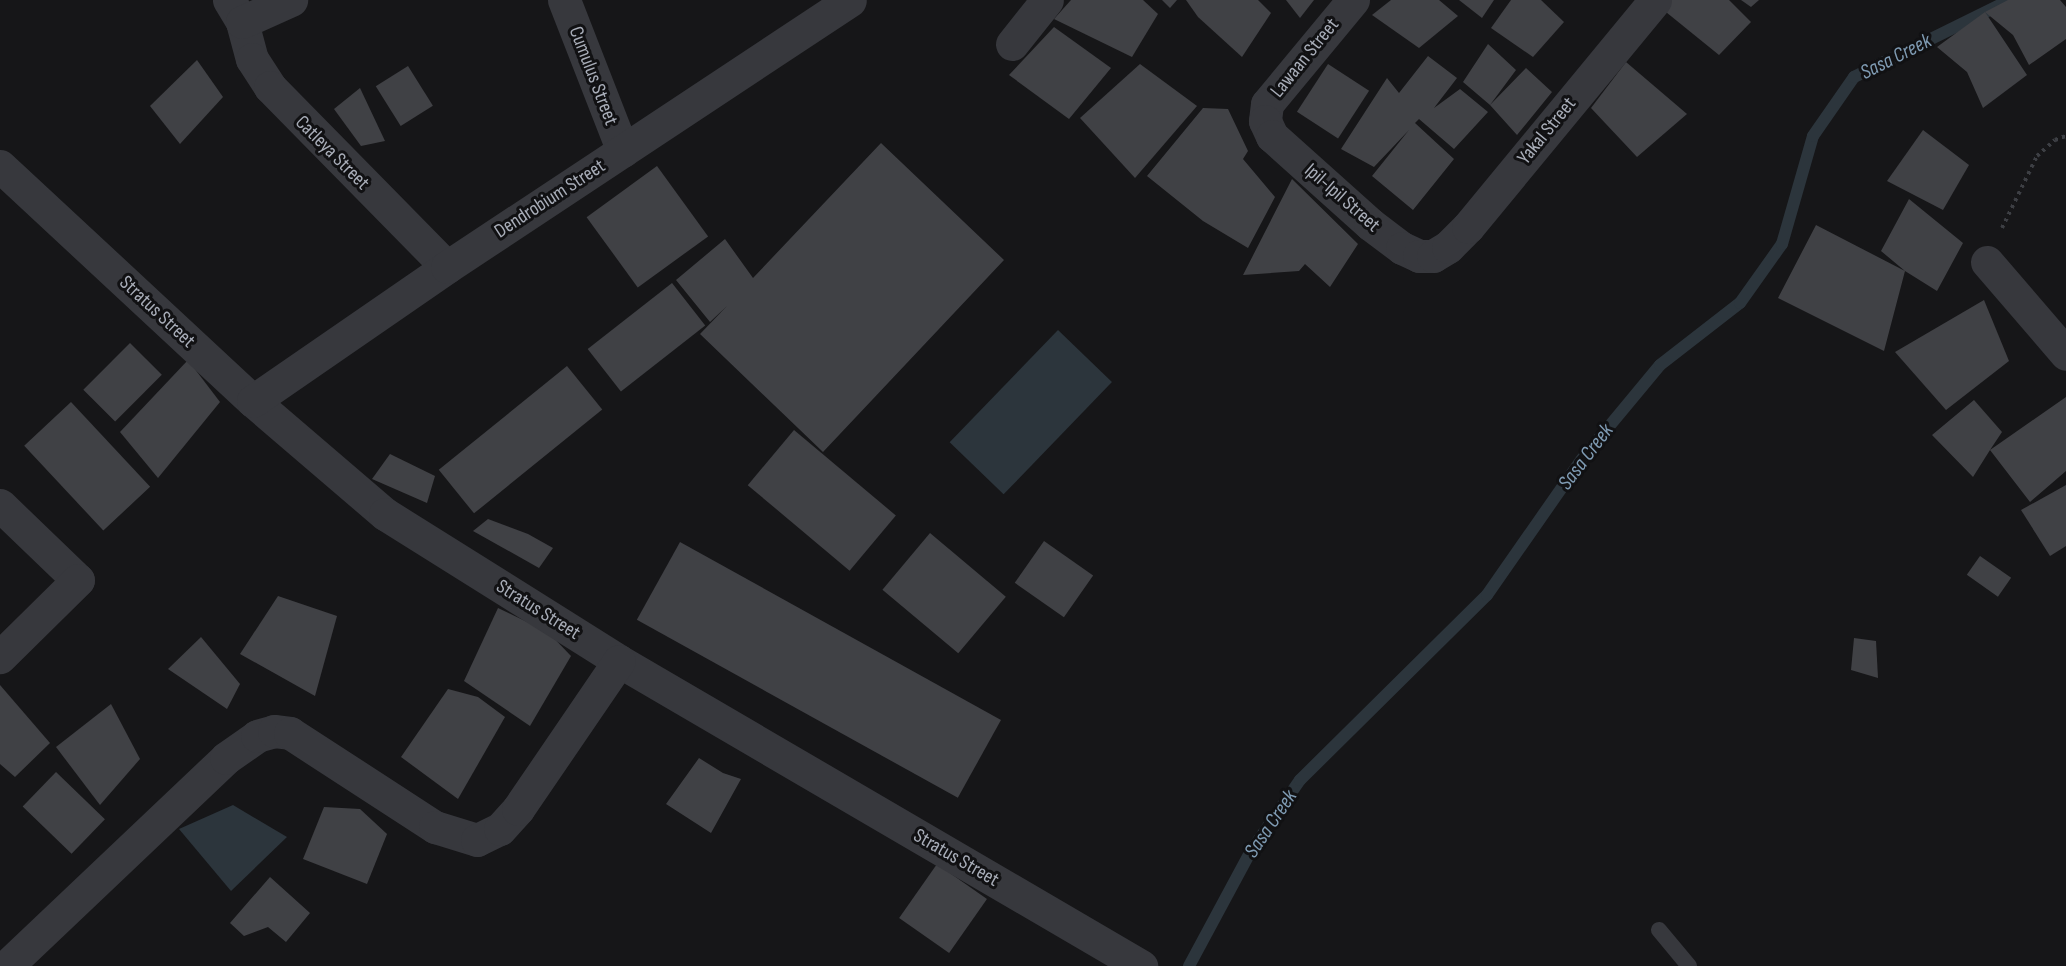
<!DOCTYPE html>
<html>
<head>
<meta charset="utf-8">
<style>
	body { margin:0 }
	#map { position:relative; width:2066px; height:966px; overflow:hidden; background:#161618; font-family:"Sofia Sans Condensed",sans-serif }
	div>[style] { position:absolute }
	.water>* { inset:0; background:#2c353c; transform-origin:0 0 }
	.stream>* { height:12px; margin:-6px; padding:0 6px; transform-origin:6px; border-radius:6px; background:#2c353c }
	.building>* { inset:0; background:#404145; transform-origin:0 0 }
	.path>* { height:4px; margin-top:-2px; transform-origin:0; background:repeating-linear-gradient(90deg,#3d3f44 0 3px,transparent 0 7.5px) }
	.lane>* { height:16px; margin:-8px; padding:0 8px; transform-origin:8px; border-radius:8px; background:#37383d }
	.street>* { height:33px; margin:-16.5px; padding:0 16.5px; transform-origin:16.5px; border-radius:16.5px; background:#37383d }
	span { translate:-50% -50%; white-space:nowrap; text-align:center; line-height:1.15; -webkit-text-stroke:6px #111113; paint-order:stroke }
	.street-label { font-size:20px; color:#a8adb8 }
	.water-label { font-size:21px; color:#7f9bb3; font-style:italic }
</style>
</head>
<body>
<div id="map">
	<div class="water">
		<i style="left:1058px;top:330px;width:75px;height:156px;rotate:44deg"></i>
		<i style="clip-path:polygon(233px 805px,287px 837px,231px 891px,179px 829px)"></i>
	</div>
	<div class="stream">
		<i style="left:1189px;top:966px;width:131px;rotate:-61.7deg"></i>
		<i style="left:1251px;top:851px;width:86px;rotate:-55.4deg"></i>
		<i style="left:1300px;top:780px;width:263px;rotate:-44.7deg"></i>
		<i style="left:1487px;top:595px;width:166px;rotate:-55.1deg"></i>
		<i style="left:1582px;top:459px;width:122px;rotate:-50.3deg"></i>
		<i style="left:1660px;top:365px;width:101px;rotate:-37.8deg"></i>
		<i style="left:1740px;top:303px;width:72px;rotate:-54.6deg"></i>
		<i style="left:1782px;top:244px;width:112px;rotate:-74deg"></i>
		<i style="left:1813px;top:136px;width:72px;rotate:-55.2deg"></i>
		<i style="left:1854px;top:77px;width:174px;rotate:-26.3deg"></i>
	</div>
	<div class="building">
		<i style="clip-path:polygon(1071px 0,1143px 0,1158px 14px,1132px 57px,1054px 19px)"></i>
		<i style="clip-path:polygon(1162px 0,1177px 0,1170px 8px)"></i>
		<i style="clip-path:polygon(1186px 0,1258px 0,1271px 13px,1242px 57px,1198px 17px)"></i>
		<i style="clip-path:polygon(1286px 0,1314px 0,1300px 18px)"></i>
		<i style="clip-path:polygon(1391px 0,1439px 0,1458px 16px,1419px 48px,1372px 15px)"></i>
		<i style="clip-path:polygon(1459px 0,1494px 0,1482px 18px)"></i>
		<i style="clip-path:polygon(1511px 0,1541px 0,1564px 22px,1533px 57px,1491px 28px)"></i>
		<i style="clip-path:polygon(1668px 0,1729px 0,1751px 22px,1719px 55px,1661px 8px)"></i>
		<i style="clip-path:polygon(1741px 0,1759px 0,1751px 7px)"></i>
		<i style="clip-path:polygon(2008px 0,2060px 0,2066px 7px,2066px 39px,2029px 65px,2013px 35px,1985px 12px)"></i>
		<i style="clip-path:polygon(1985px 12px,2027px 75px,1983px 108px,1967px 72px,1937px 47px)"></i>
		<i style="clip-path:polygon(1054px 27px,1111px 68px,1069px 119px,1009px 75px)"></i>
		<i style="clip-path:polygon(1488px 44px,1516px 70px,1490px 105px,1526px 68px,1552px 92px,1517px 135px,1490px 105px,1463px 82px)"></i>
		<i style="clip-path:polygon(1428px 56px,1457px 78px,1434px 108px,1460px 89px,1488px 112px,1454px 149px,1419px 119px,1415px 123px,1454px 159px,1413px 210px,1372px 176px,1409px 130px,1374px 167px,1341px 149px,1387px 78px,1399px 93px)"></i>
		<i style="clip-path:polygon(197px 60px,223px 97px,180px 144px,150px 106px)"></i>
		<i style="clip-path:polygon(1626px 62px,1687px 114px,1637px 157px,1591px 108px)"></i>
		<i style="clip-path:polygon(1140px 64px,1197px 106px,1135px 178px,1080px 118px)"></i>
		<i style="left:1328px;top:64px;width:49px;height:57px;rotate:33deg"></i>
		<i style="left:408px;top:66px;width:47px;height:38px;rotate:58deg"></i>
		<i style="clip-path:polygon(360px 88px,385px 141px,361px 146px,334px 109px)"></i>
		<i style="clip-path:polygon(1203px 108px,1228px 109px,1248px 151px,1243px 159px,1275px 197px,1248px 248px,1203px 221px,1147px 176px)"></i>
		<i style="clip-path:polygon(1923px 130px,1969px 165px,1943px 210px,1887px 181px)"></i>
		<i style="clip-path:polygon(881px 143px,1004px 260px,823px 452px,700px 334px,727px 306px,710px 322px,676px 280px,725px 239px,753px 278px)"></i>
		<i style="left:657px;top:166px;width:87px;height:87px;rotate:54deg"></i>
		<i style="clip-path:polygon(1292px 179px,1358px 244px,1330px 287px,1305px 264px,1299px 271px,1243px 275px)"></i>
		<i style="clip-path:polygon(1909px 199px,1963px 243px,1937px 291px,1905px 271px,1884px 351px,1778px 298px,1816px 225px,1905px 271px,1881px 251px)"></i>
		<i style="left:672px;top:283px;width:54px;height:107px;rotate:52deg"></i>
		<i style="clip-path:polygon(1984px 300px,2009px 361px,1946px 410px,1895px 352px)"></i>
		<i style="left:130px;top:343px;width:45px;height:66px;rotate:45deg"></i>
		<i style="clip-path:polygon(188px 360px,220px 402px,158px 478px,120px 432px)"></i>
		<i style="left:567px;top:366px;width:56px;height:165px;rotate:51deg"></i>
		<i style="clip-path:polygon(2066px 397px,2066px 471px,2030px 502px,1990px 450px,1973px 477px,1932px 435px,1974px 400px,2002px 432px,1990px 450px)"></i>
		<i style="left:71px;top:402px;width:116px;height:64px;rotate:47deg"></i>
		<i style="left:794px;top:430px;width:133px;height:72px;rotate:40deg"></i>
		<i style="clip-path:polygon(390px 454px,435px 476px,427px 503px,372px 479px)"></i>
		<i style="clip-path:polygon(2066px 485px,2066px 546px,2050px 556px,2021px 510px)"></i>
		<i style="clip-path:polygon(488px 519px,528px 534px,553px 548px,539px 568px,473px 531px)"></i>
		<i style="left:930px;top:533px;width:99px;height:74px;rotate:40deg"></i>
		<i style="left:1044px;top:541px;width:60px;height:51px;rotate:35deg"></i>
		<i style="left:680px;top:542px;width:367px;height:89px;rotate:29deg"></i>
		<i style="left:1980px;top:556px;width:38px;height:23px;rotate:35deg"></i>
		<i style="clip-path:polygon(278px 596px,337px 616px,315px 696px,240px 654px)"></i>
		<i style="clip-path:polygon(498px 608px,548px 632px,571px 656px,530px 726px,464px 681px)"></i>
		<i style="clip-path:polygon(201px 637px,240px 684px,227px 709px,168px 669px)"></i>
		<i style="clip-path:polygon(1854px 638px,1876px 641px,1878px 678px,1851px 670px)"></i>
		<i style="clip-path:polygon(0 685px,50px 743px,15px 777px,0 764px)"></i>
		<i style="clip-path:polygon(448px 689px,478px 697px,505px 717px,458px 799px,401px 757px)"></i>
		<i style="clip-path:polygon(111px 704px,140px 759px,100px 805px,56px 747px)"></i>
		<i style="clip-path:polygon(699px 758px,723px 773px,741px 779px,711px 833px,666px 804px)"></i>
		<i style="left:56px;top:772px;width:68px;height:48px;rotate:44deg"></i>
		<i style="clip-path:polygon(324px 807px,360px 809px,387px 834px,367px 884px,303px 859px)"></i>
		<i style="left:937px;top:864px;width:61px;height:66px;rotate:35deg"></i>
		<i style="clip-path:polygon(270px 877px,310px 913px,286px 942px,268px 927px,244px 936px,230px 923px)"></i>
	</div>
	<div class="path">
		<i style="left:2002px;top:228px;width:80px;rotate:-64.1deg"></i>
		<i style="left:2037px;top:156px;width:24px;rotate:-42deg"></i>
		<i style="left:2055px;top:140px;width:12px;rotate:-20deg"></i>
	</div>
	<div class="lane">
		<i style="left:1659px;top:930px;width:47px;rotate:50.2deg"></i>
	</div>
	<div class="street">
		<i style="left:229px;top:0;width:26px;rotate:59deg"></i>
		<i style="left:242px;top:22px;width:38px;rotate:75deg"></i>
		<i style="left:252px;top:59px;width:33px;rotate:57deg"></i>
		<i style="left:270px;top:87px;width:252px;rotate:45.5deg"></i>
		<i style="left:564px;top:0;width:162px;rotate:68.7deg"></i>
		<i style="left:1353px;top:0;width:135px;rotate:129.6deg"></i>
		<i style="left:1267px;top:104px;width:17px;rotate:97deg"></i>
		<i style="left:1265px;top:121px;width:17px;rotate:65deg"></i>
		<i style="left:1272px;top:136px;width:132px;rotate:41.9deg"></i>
		<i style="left:1370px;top:224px;width:40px;rotate:37deg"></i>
		<i style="left:1402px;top:248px;width:19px;rotate:25deg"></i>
		<i style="left:1419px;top:256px;width:14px"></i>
		<i style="left:1433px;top:256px;width:17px;rotate:-31deg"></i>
		<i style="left:1448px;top:247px;width:28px;rotate:-45deg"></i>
		<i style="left:1468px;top:227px;width:294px;rotate:-50.5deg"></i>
		<i style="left:242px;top:22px;width:54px;rotate:-24.2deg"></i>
		<i style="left:1012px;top:44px;width:56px;rotate:-51.5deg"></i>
		<i style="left:0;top:166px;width:345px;rotate:42.9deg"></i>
		<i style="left:253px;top:401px;width:174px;rotate:40.6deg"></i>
		<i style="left:385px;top:514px;width:276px;rotate:32.1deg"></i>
		<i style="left:619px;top:661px;width:605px;rotate:30.3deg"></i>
		<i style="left:1987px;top:262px;width:121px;rotate:49.3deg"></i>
		<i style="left:253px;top:401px;width:236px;rotate:-34.6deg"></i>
		<i style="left:447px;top:267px;width:483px;rotate:-33.5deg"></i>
		<i style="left:0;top:505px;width:108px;rotate:43.9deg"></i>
		<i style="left:78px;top:580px;width:110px;rotate:135.4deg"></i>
		<i style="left:7px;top:966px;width:302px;rotate:-43.5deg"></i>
		<i style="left:226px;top:758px;width:38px;rotate:-35deg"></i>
		<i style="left:257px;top:736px;width:18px;rotate:-16deg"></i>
		<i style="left:274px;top:731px;width:16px;rotate:7deg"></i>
		<i style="left:290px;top:733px;width:173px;rotate:33deg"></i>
		<i style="left:435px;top:827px;width:44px;rotate:17.2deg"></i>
		<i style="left:477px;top:840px;width:25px;rotate:-26deg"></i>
		<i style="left:500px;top:829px;width:27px;rotate:-48deg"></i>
		<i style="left:518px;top:809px;width:179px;rotate:-55.7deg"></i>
	</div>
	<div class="street-label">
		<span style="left:1305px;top:58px;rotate:-51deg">Lawaan Street</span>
		<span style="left:593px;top:76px;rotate:69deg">Cumulus Street</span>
		<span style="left:1547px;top:131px;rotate:-51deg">Yakal Street</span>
		<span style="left:332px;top:153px;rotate:45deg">Catleya Street</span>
		<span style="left:1342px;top:198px;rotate:41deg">Ipil-Ipil Street</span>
		<span style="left:550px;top:199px;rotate:-33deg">Dendrobium Street</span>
		<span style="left:157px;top:312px;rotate:43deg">Stratus Street</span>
		<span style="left:538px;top:610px;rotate:32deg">Stratus Street</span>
		<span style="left:956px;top:858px;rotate:30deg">Stratus Street</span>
	</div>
	<div class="water-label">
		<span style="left:1896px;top:57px;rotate:-27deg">Sasa Creek</span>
		<span style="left:1586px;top:457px;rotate:-53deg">Sasa Creek</span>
		<span style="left:1271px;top:824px;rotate:-56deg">Sasa Creek</span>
	</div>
</div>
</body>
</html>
